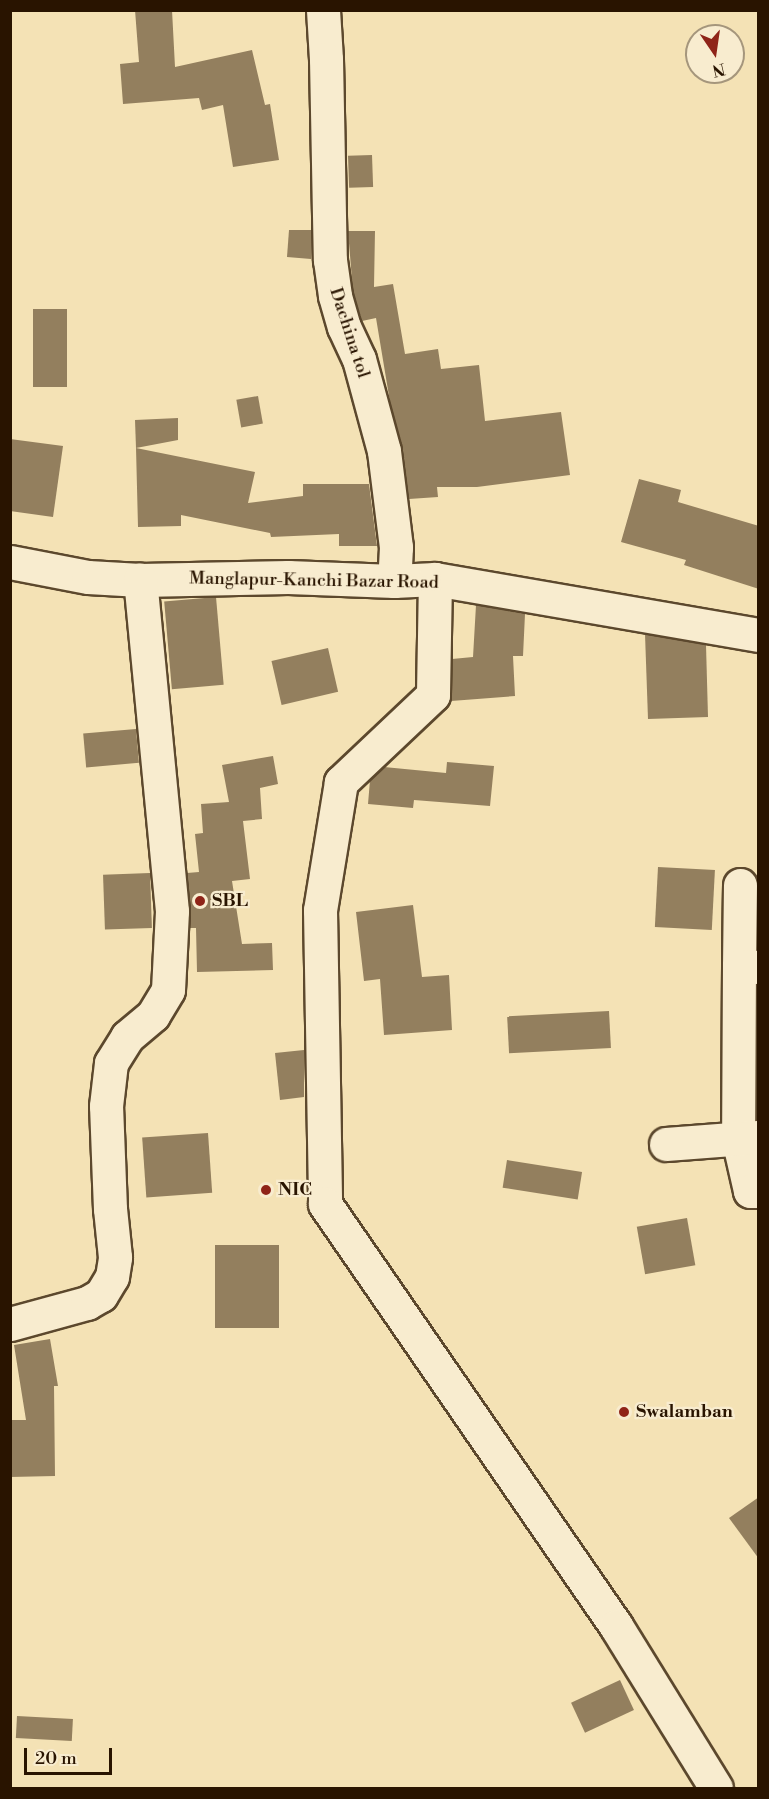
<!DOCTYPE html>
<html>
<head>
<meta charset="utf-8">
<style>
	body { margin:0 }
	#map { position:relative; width:769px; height:1799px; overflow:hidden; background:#f4e2b5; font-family:"Libre Bodoni",serif }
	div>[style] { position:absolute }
	.building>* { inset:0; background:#937f5e; transform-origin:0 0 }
	.roads { filter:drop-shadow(2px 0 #5c482d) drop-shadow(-2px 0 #5c482d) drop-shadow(0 2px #5c482d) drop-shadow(0 -2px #5c482d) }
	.minor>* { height:33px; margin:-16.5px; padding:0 16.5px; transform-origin:16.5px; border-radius:16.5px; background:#f8eccf }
	.dots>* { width:16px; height:16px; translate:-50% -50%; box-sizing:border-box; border:3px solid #f8eccf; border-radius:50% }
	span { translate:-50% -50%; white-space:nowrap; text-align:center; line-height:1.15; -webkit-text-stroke:4.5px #f8eccf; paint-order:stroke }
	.street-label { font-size:18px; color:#291400 }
	.poi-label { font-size:18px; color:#291400; font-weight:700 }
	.left { translate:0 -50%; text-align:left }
	.frame { position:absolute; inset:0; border:12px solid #291400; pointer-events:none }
	.north { position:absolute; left:685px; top:24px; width:60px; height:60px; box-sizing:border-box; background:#f8eccf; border:2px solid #a5967c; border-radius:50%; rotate:167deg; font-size:16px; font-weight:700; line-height:24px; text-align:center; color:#291400 }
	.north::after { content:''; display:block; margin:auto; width:21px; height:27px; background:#8f2418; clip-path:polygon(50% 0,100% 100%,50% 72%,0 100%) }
	.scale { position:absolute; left:24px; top:1748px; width:88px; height:27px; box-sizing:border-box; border:3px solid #291400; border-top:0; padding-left:8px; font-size:18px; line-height:21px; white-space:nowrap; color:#291400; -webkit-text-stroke:4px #f8eccf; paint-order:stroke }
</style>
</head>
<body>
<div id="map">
	<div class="building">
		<i style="clip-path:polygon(135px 10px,172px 10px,175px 67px,252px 50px,265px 105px,270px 104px,279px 160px,233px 167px,223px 105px,202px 110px,199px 98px,123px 104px,120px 64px,139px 62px)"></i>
		<i style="left:372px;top:155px;width:32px;height:24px;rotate:88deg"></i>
		<i style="clip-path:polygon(289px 230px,311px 230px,311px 259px,287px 257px)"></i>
		<i style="clip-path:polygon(348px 231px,375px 231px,374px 287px,393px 284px,405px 354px,438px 349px,441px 369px,479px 365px,485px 421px,561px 412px,570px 475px,477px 487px,437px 487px,438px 497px,409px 499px,403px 449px,390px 402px,376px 318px,362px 321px,353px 292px)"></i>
		<i style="left:33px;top:309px;width:34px;height:78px"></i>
		<i style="left:258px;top:396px;width:28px;height:22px;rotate:80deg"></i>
		<i style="clip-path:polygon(178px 418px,178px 440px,136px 448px,135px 420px)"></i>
		<i style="clip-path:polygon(10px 439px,63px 446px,53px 517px,10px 511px)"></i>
		<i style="clip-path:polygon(136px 448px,255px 472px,248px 503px,303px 496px,303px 484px,369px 484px,377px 546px,339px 546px,339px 534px,271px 537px,270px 533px,181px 515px,181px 526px,138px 527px)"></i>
		<i style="clip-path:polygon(639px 479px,681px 490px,678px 502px,759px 526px,759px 589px,684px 565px,686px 560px,621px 542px)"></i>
		<i style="left:216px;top:597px;width:88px;height:52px;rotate:85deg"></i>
		<i style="clip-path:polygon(476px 605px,525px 614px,523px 656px,513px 656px,515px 696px,451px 701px,452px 659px,473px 657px)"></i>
		<i style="clip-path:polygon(645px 634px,706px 645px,708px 717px,648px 719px)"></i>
		<i style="left:328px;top:648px;width:45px;height:58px;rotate:77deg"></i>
		<i style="left:136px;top:729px;width:34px;height:53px;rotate:85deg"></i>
		<i style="clip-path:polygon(273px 756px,278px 784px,260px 788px,262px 819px,243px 821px,250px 879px,232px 881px,242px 944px,272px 943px,273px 970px,197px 972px,196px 928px,190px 928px,187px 873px,199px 872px,195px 834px,203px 833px,201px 804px,229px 802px,222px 765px)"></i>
		<i style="clip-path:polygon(447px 762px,494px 766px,490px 806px,414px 800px,413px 808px,368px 804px,370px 780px,384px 767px,446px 773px)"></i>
		<i style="left:658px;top:867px;width:57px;height:60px;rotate:3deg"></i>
		<i style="left:150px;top:873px;width:55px;height:47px;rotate:88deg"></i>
		<i style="clip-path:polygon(413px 905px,422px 977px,449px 975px,452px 1030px,384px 1035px,380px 979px,364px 981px,356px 912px)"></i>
		<i style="left:609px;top:1011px;width:37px;height:102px;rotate:87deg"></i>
		<i style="clip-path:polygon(304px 1050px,304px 1097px,280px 1100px,275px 1053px)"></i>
		<i style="left:208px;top:1133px;width:60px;height:66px;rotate:86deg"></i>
		<i style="left:507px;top:1160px;width:76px;height:28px;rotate:9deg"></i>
		<i style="left:687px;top:1218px;width:48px;height:51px;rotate:80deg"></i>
		<i style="left:279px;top:1245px;width:83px;height:64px;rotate:90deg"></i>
		<i style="clip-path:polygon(50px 1339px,58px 1386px,54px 1386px,55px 1476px,10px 1477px,10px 1420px,26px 1420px,14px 1345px)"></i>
		<i style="clip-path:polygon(759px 1497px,759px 1559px,729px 1518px)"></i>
		<i style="left:620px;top:1680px;width:33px;height:54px;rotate:65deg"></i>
		<i style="left:17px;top:1716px;width:56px;height:22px;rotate:3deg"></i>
	</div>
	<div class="roads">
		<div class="minor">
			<i style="left:323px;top:10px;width:49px;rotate:86.5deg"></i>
			<i style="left:326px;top:59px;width:201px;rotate:88.9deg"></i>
			<i style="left:330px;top:260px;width:36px;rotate:82deg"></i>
			<i style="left:335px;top:296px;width:32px;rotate:74deg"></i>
			<i style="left:344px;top:327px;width:35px;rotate:65deg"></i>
			<i style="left:359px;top:359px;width:95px;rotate:74.8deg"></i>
			<i style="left:384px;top:451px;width:97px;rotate:82.9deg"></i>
			<i style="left:396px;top:547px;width:34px;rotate:93deg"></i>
			<i style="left:10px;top:562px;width:79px;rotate:10.9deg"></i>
			<i style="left:88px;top:577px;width:52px;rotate:3.3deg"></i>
			<i style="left:140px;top:580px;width:148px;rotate:-1.2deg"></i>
			<i style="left:288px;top:577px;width:106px;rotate:2.2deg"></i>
			<i style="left:394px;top:581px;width:41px;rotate:-2.8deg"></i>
			<i style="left:435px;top:579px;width:328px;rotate:9.8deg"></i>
			<i style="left:435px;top:579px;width:116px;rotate:91deg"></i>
			<i style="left:433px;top:695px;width:127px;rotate:136.6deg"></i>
			<i style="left:341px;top:782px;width:130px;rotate:99.3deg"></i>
			<i style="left:320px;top:910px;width:294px;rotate:89deg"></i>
			<i style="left:325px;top:1204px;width:513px;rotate:55.41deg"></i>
			<i style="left:616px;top:1626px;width:190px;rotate:58.3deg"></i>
			<i style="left:739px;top:966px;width:81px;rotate:-89.3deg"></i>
			<i style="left:758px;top:967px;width:19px;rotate:-177deg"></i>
			<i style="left:739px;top:966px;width:172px;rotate:90.3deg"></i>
			<i style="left:738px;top:1138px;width:54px;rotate:77.2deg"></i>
			<i style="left:750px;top:1191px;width:8px"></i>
			<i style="left:666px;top:1144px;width:92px;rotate:-4.4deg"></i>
			<i style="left:10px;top:1324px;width:80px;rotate:-15.3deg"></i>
			<i style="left:87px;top:1303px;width:16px;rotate:-30deg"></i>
			<i style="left:101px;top:1295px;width:21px;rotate:-59deg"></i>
			<i style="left:112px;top:1277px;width:20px;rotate:-81deg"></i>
			<i style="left:115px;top:1257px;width:48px;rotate:-95.9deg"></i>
			<i style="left:110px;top:1209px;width:103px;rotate:-92.2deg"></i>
			<i style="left:106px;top:1106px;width:43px;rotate:-83.4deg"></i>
			<i style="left:111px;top:1063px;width:31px;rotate:-58deg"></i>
			<i style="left:127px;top:1037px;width:34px;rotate:-40deg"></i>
			<i style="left:153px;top:1015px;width:29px;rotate:-59deg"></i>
			<i style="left:168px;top:990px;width:79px;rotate:-87.1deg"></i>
			<i style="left:172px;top:911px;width:333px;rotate:-95.5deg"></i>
		</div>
	</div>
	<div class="dots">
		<i style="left:200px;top:901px;background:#8f2418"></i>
		<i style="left:266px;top:1190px;background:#8f2418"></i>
		<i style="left:624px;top:1412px;background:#8f2418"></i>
	</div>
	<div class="street-label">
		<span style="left:349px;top:333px;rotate:72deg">Dachina tol</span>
		<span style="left:314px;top:581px;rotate:1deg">Manglapur-Kanchi Bazar Road</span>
	</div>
	<div class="poi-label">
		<span class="left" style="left:212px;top:901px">SBL</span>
		<span class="left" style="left:278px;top:1190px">NIC</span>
		<span class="left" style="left:636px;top:1412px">Swalamban</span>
	</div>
	<div class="frame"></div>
	<div class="north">N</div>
	<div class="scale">20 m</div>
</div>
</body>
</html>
